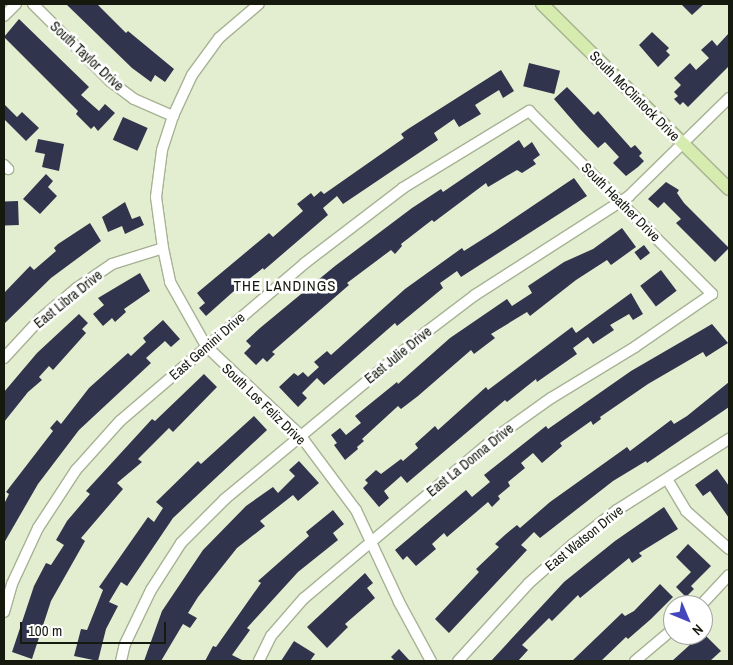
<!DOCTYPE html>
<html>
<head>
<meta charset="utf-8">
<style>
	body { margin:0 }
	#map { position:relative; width:733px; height:665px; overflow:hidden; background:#e2eecf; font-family:"Archivo Narrow",sans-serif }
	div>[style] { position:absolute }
	.building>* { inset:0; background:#30354d; transform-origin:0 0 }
	.roads { filter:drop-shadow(1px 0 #a7b294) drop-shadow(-1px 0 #a7b294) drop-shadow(0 1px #a7b294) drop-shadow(0 -1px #a7b294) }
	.minor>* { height:10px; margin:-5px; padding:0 5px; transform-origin:5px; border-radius:5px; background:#fff }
	.major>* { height:12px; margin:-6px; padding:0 6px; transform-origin:6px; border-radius:6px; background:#d6ebae }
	span { translate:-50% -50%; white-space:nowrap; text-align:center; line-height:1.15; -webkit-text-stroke:5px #fff; paint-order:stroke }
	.street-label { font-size:14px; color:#15190e }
	.neighbourhood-label { font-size:15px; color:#15190e; letter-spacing:1px }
	.frame { position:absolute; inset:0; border:5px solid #15190e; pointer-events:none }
	.north { position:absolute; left:663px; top:595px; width:50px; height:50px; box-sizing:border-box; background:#fff; border:1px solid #a1a39f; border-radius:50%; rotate:135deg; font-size:14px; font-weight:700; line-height:20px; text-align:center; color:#15190e }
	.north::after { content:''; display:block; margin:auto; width:18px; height:22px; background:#4446bc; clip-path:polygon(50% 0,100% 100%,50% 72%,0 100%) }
	.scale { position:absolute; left:20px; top:622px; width:146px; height:22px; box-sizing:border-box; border:2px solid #15190e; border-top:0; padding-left:6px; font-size:15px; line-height:18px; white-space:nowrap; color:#15190e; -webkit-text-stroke:4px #fff; paint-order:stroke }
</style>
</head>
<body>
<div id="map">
	<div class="building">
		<i style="clip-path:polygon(66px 4px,97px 4px,126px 33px,128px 31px,174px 69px,165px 82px,155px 75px,151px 82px,132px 68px)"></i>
		<i style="clip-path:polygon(681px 4px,704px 4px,692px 15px)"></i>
		<i style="clip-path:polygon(19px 19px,89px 87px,81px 95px,99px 111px,105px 104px,115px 113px,98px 131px,94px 126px,91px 129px,76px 114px,78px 111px,4px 37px)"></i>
		<i style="clip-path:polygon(652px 32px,669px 48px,666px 51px,670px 55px,658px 67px,639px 45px)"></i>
		<i style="clip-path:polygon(729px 33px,729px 66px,688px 107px,683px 102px,680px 105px,674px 99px,678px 96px,674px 92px,681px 85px,674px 78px,690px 63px,696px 70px,709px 58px,701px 50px,712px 40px,717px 46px)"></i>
		<i style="left:529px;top:63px;width:32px;height:24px;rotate:14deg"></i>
		<i style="clip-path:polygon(501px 70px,514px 91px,503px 98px,499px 90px,475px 105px,481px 114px,459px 127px,454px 119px,434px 133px,438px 140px,343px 204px,337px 196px,323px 208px,328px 215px,264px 270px,263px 268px,234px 291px,206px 316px,199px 308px,205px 303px,197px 293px,269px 233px,273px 237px,303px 211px,297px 204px,311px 193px,314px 197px,321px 191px,324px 194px,404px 138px,401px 134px,408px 129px)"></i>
		<i style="clip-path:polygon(567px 87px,594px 115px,598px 111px,631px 148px,635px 145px,642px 153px,639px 156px,644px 161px,638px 167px,626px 176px,613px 163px,619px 157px,605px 142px,598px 148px,580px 129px,554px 99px)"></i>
		<i style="clip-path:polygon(4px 104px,17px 117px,22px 112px,39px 128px,26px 141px,4px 119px)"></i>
		<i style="left:123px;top:117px;width:27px;height:25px;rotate:24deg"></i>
		<i style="clip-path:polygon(38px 139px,64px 144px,59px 171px,42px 167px,45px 154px,35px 152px)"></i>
		<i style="clip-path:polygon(519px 140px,524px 148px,532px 142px,540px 155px,533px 160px,536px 164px,522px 173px,517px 170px,488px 187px,486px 183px,434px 222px,432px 220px,401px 244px,402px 246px,395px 254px,391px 250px,347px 283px,349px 285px,272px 352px,275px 354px,267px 362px,263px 358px,256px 365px,244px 353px,251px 346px,246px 341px,260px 328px,335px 266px,412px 208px,441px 189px,443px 192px)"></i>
		<i style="clip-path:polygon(46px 174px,53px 181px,48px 187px,57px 196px,40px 214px,23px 199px)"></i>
		<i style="clip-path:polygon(574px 178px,587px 196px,461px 277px,457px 271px,440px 283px,443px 288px,397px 326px,395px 323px,324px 385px,317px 378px,302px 393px,307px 398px,298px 407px,279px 387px,294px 373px,298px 376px,303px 372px,308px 377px,319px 367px,314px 362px,327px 351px,331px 355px,405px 289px,462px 248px,464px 251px,494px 232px)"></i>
		<i style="clip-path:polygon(666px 182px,679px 190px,677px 193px,684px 203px,729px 248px,715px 262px,676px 223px,681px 219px,664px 202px,658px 208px,648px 199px)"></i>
		<i style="left:18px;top:201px;width:24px;height:14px;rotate:88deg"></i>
		<i style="clip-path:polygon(125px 202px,132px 219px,140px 216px,144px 225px,125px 234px,122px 226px,108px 232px,102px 217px)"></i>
		<i style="clip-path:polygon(90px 223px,101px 241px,51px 278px,4px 324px,4px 293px,30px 266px,34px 270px,56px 251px,54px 248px,58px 244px)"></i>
		<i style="clip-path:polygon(622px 228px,636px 247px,611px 265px,607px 260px,576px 280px,530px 316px,527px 312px,491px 334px,495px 338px,474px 354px,471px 350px,418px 396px,401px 409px,398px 406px,362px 439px,364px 441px,357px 447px,358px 449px,345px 460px,334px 445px,337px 443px,331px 435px,340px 428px,346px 435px,361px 423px,355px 416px,397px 382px,398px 384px,450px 338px,507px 299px,512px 306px,532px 293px,528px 286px,564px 262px,593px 249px)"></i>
		<i style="left:644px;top:245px;width:10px;height:12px;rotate:53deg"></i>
		<i style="left:661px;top:270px;width:26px;height:26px;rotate:53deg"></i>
		<i style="clip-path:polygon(140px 273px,150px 291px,124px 309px,126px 312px,115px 322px,112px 318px,103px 326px,93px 314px,104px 305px,98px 298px)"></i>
		<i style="clip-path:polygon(631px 293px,643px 314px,633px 320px,629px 314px,610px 325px,614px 330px,593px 344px,588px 337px,573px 348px,577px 354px,537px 382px,536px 379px,507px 402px,505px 400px,407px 483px,401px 476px,384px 491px,389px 498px,379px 507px,363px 488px,368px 483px,365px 480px,376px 470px,381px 474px,401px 459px,403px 461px,418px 448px,415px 444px,435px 426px,438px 430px,486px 387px,488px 390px,572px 327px,576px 333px)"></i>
		<i style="clip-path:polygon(79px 314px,88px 323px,82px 329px,86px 333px,53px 370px,49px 366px,39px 377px,42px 380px,28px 392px,4px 422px,4px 392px,37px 353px)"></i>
		<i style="clip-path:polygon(163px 320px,180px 339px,171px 347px,165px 341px,146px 358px,151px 363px,79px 430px,38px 484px,4px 543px,4px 504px,9px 494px,6px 492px,53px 431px,50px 428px,57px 420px,61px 424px,89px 388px,128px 353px,131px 356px,146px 342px,143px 338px)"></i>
		<i style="clip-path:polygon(712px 324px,728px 343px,706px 357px,703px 352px,648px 384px,600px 417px,601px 419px,593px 425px,591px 421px,560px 443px,562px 446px,542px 463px,533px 453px,521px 463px,525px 468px,508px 482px,510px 486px,498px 496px,500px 499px,492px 507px,488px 502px,447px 537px,444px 533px,432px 544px,436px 549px,416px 566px,407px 556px,403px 560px,395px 550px,466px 490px,472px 497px,490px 482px,484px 475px,546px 426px,548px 429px,631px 371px)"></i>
		<i style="clip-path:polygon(204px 374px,217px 387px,173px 432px,169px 428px,138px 459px,142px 462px,117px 483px,123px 489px,81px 538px,85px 541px,51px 601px,32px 659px,12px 652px,34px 586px,46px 563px,51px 565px,64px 545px,56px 540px,67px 521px,90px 494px,86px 491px,152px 419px,155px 421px)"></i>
		<i style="clip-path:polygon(729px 382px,729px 407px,647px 463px,646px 461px,613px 481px,540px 538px,534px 532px,521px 545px,527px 550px,449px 633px,435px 619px,479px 572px,476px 569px,499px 547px,495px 544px,506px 534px,517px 525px,520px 528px,550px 502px,627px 447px,630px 451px,671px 420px,674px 424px,687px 416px)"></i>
		<i style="clip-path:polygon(254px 416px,267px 430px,173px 518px,127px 586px,121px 582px,109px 602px,118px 606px,106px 629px,98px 661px,74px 656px,81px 629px,87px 630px,103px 590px,99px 587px,148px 517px,154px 522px,163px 508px,156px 502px,198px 461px,201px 464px)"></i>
		<i style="clip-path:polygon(299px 461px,319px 483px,298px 501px,293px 495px,260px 521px,265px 526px,237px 548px,198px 597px,188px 613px,197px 618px,190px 628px,183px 624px,161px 661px,144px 661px,162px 611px,203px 550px,246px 506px,273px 487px,278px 493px,295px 476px,289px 470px)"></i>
		<i style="clip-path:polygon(717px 469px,729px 486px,729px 518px,710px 491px,703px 496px,695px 485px)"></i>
		<i style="clip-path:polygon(664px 507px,678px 529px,639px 553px,642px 556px,632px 563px,629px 558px,580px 598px,578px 595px,552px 621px,549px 618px,522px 645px,528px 650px,518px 661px,491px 661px,564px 582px,615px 541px)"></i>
		<i style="clip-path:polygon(333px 510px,344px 524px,333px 533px,338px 540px,298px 572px,247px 628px,250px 630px,232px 655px,244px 661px,205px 661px,213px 646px,216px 647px,261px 583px,258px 581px,309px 536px,306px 532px)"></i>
		<i style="clip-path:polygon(688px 544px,711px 566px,691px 586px,694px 589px,686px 597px,676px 587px,691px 572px,676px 557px)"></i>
		<i style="clip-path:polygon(365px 573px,373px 583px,367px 588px,375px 598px,345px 624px,348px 627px,327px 648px,307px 627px)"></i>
		<i style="clip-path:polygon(660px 584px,673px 597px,651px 619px,628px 639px,626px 637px,601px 661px,572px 661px,622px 613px,625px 616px,634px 611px)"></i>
		<i style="clip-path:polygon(703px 633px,721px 651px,710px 661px,672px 661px)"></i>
		<i style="clip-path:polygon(294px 641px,315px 654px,310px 661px,281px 661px)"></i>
		<i style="clip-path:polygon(399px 649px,410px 661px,395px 661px,391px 657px)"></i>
	</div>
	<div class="roads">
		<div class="minor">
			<i style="left:33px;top:4px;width:109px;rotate:45deg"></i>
			<i style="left:110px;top:81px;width:30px;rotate:37deg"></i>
			<i style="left:134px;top:99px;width:43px;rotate:23.6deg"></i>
			<i style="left:4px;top:16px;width:17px;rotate:-45deg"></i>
			<i style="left:4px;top:165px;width:6px;rotate:45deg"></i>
			<i style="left:163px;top:248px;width:35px;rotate:78deg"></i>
			<i style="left:170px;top:282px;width:73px;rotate:60.6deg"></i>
			<i style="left:206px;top:346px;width:129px;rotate:43.4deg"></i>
			<i style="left:300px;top:435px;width:94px;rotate:53.3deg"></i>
			<i style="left:356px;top:510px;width:102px;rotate:64.9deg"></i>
			<i style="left:399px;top:602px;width:67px;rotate:61.5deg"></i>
			<i style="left:4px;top:358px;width:53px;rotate:-47.3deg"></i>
			<i style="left:40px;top:319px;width:48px;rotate:-40deg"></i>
			<i style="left:77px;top:288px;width:42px;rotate:-34.4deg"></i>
			<i style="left:112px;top:264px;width:53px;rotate:-17.4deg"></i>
			<i style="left:163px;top:248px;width:51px;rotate:-97.8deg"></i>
			<i style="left:156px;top:197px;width:47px;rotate:-82.7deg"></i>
			<i style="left:162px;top:150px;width:36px;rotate:-72deg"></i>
			<i style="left:173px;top:116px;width:45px;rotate:-65.1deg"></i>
			<i style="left:192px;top:75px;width:46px;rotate:-53.9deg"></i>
			<i style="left:219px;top:38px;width:52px;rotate:-40.4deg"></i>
			<i style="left:667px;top:479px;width:37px;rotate:59deg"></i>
			<i style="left:686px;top:511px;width:57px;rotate:41.5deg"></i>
			<i style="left:701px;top:605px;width:41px;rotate:-47deg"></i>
			<i style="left:4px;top:612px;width:29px;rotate:-74deg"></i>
			<i style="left:12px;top:584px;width:62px;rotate:-65.1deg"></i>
			<i style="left:38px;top:528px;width:69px;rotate:-56.8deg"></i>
			<i style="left:76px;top:470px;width:66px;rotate:-48.1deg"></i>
			<i style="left:120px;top:421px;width:243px;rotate:-40.5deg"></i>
			<i style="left:305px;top:263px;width:123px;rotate:-37.4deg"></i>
			<i style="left:403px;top:188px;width:148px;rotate:-31.4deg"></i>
			<i style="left:529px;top:111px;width:259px;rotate:45deg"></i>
			<i style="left:712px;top:294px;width:93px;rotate:145.5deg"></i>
			<i style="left:635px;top:347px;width:98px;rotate:148.7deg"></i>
			<i style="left:551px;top:398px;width:69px;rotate:144.5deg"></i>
			<i style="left:495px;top:438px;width:249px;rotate:140deg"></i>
			<i style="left:304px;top:598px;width:50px;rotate:131deg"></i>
			<i style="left:271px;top:636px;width:28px;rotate:116deg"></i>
			<i style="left:121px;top:661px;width:17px;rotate:-77deg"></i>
			<i style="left:125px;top:644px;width:60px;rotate:-64.3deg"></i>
			<i style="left:151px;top:590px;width:56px;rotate:-57.4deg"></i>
			<i style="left:181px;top:543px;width:62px;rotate:-45deg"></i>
			<i style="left:225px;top:499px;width:260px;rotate:-39.7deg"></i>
			<i style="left:425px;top:333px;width:63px;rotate:-37.2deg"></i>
			<i style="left:475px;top:295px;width:183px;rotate:-32.7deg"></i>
			<i style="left:629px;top:196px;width:140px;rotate:-44.4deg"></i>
			<i style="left:458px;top:661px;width:105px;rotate:-47.7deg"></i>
			<i style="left:529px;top:583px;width:57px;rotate:-41.5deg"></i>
			<i style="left:572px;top:545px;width:57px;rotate:-37.9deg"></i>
			<i style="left:617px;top:510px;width:133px;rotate:-32.4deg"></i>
			<i style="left:635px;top:661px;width:50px;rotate:-40.1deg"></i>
		</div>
		<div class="major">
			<i style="left:542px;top:4px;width:263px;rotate:44.7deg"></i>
		</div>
	</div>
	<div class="street-label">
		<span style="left:87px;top:56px;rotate:43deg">South Taylor Drive</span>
		<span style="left:635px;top:96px;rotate:45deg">South McClintock Drive</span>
		<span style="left:621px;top:202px;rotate:45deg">South Heather Drive</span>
		<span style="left:68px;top:299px;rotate:-39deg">East Libra Drive</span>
		<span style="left:207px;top:346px;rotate:-41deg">East Gemini Drive</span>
		<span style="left:398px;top:355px;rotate:-39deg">East Julie Drive</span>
		<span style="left:264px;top:404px;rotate:44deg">South Los Feliz Drive</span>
		<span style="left:470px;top:460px;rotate:-39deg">East La Donna Drive</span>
		<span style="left:584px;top:538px;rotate:-39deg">East Watson Drive</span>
	</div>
	<div class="neighbourhood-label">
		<span style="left:285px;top:286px">THE LANDINGS</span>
	</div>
	<div class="frame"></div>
	<div class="north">N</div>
	<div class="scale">100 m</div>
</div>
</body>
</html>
